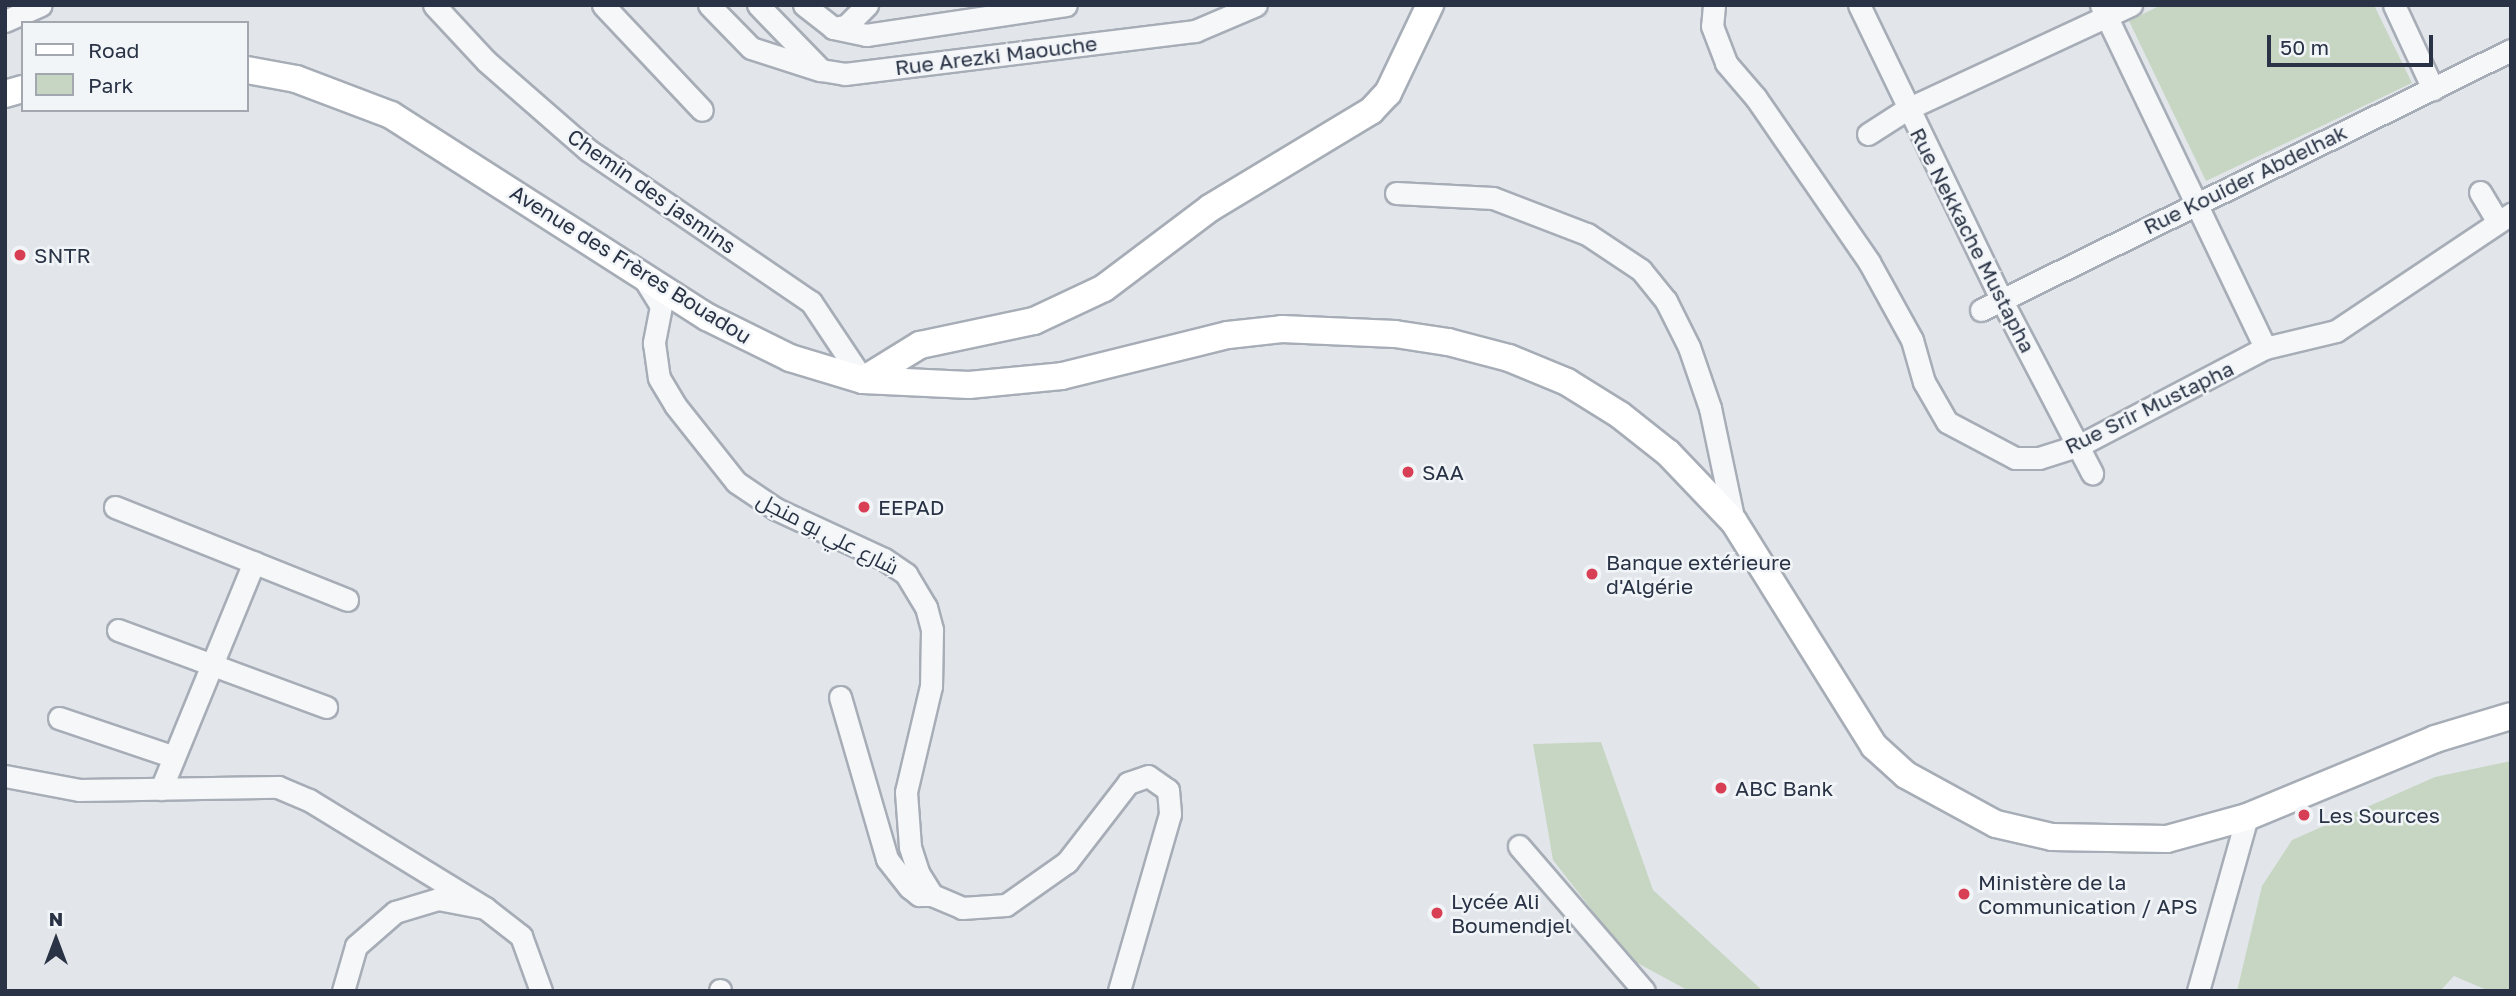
<!DOCTYPE html>
<html>
<head>
<meta charset="utf-8">
<style>
	body { margin:0 }
	#map { position:relative; width:2516px; height:996px; overflow:hidden; background:#e2e6eb; font-family:"Golos Text",Cairo,sans-serif }
	div>[style] { position:absolute }
	.green>* { inset:0; background:#c7d6c2 }
	.roads { filter:drop-shadow(2px 0 #a7adb6) drop-shadow(-2px 0 #a7adb6) drop-shadow(0 2px #a7adb6) drop-shadow(0 -2px #a7adb6) }
	.minor>* { height:21px; margin:-10.5px; padding:0 10.5px; transform-origin:10.5px; border-radius:10.5px; background:#f5f7f9 }
	.major>* { height:26px; margin:-13px; padding:0 13px; transform-origin:13px; border-radius:13px; background:#fff }
	.dots>* { width:19px; height:19px; translate:-50% -50%; box-sizing:border-box; border:4px solid #f2f5f8; border-radius:50% }
	span { translate:-50% -50%; white-space:nowrap; text-align:center; line-height:1.15; -webkit-text-stroke:5px #f2f5f8; paint-order:stroke }
	.street-label { font-size:21px; color:#293345 }
	.poi-label { font-size:21px; color:#293345 }
	.left { translate:0 -50%; text-align:left }
	.frame { position:absolute; inset:0; border:7px solid #293345; pointer-events:none }
	.legend { position:absolute; left:21px; top:21px; width:228px; height:91px; box-sizing:border-box; background:#f2f5f8; border:2px solid #a2a7b0; margin:0; padding:9px 12px; list-style:none; font-size:21px; color:#293345 }
	.legend li { display:flex; align-items:center; gap:14px; height:35px }
	.legend b { width:35px; border:2px solid #a2a7b0 }
	.north { position:absolute; left:21px; top:905px; width:70px; height:70px; -webkit-text-stroke:5px #f2f5f8; paint-order:stroke; rotate:0deg; font-size:19px; font-weight:700; line-height:28px; text-align:center; color:#293345 }
	.north::after { content:''; display:block; margin:auto; width:24px; height:32px; background:#293345; clip-path:polygon(50% 0,100% 100%,50% 72%,0 100%) }
	.scale { position:absolute; left:2267px; top:35px; width:166px; height:32px; box-sizing:border-box; border:4px solid #293345; border-top:0; padding-left:9px; font-size:21px; line-height:24px; white-space:nowrap; color:#293345; -webkit-text-stroke:5px #f2f5f8; paint-order:stroke }
</style>
</head>
<body>
<div id="map">
	<div class="green">
		<i style="clip-path:polygon(2161px 5px,2374px 5px,2412px 83px,2206px 181px,2129px 21px)"></i>
		<i style="clip-path:polygon(1601px 742px,1653px 890px,1763px 991px,1689px 991px,1630px 959px,1553px 860px,1533px 744px)"></i>
		<i style="clip-path:polygon(2511px 761px,2511px 991px,2489px 991px,2454px 976px,2440px 991px,2237px 991px,2262px 886px,2292px 840px,2435px 777px)"></i>
	</div>
	<div class="roads">
		<div class="minor">
			<i style="left:434px;top:5px;width:76px;rotate:47.1deg"></i>
			<i style="left:486px;top:61px;width:135px;rotate:41.1deg"></i>
			<i style="left:588px;top:150px;width:270px;rotate:34.3deg"></i>
			<i style="left:811px;top:302px;width:94px;rotate:56.3deg"></i>
			<i style="left:603px;top:5px;width:144px;rotate:46.7deg"></i>
			<i style="left:709px;top:5px;width:60px;rotate:45.7deg"></i>
			<i style="left:751px;top:48px;width:71px;rotate:17.9deg"></i>
			<i style="left:758px;top:5px;width:91px;rotate:45.9deg"></i>
			<i style="left:821px;top:70px;width:24px;rotate:9deg"></i>
			<i style="left:845px;top:74px;width:353px;rotate:-7deg"></i>
			<i style="left:1195px;top:31px;width:66px;rotate:-23.1deg"></i>
			<i style="left:804px;top:5px;width:37px;rotate:38deg"></i>
			<i style="left:833px;top:28px;width:13px;rotate:-9deg"></i>
			<i style="left:846px;top:26px;width:30px;rotate:-45deg"></i>
			<i style="left:1714px;top:5px;width:21px;rotate:95deg"></i>
			<i style="left:1712px;top:26px;width:40px;rotate:69deg"></i>
			<i style="left:1726px;top:63px;width:46px;rotate:49.4deg"></i>
			<i style="left:1756px;top:98px;width:199px;rotate:55.4deg"></i>
			<i style="left:1869px;top:262px;width:89px;rotate:61.1deg"></i>
			<i style="left:1912px;top:340px;width:44px;rotate:74.1deg"></i>
			<i style="left:1924px;top:382px;width:46px;rotate:60.1deg"></i>
			<i style="left:1947px;top:422px;width:77px;rotate:27.9deg"></i>
			<i style="left:2015px;top:458px;width:24px"></i>
			<i style="left:2039px;top:458px;width:43px;rotate:-17.6deg"></i>
			<i style="left:2080px;top:445px;width:209px;rotate:-27.7deg"></i>
			<i style="left:2265px;top:348px;width:73px;rotate:-13.5deg"></i>
			<i style="left:2336px;top:331px;width:211px;rotate:-33.8deg"></i>
			<i style="left:1859px;top:5px;width:324px;rotate:64.2deg"></i>
			<i style="left:2000px;top:297px;width:199px;rotate:62.4deg"></i>
			<i style="left:2101px;top:5px;width:380px;rotate:64.4deg"></i>
			<i style="left:2394px;top:5px;width:93px;rotate:65.1deg"></i>
			<i style="left:5px;top:21px;width:39px;rotate:-24deg"></i>
			<i style="left:833px;top:28px;width:34px;rotate:12deg"></i>
			<i style="left:866px;top:35px;width:202px;rotate:-8.5deg"></i>
			<i style="left:1868px;top:134px;width:46px;rotate:-32.7deg"></i>
			<i style="left:1907px;top:109px;width:247px;rotate:-24.9deg"></i>
			<i style="left:2480px;top:192px;width:35px;rotate:59deg"></i>
			<i style="left:1396px;top:193px;width:97px;rotate:3deg"></i>
			<i style="left:1493px;top:198px;width:101px;rotate:21deg"></i>
			<i style="left:1587px;top:234px;width:65px;rotate:33.7deg"></i>
			<i style="left:1641px;top:270px;width:40px;rotate:51deg"></i>
			<i style="left:1666px;top:301px;width:51px;rotate:63.4deg"></i>
			<i style="left:1689px;top:347px;width:65px;rotate:71deg"></i>
			<i style="left:1710px;top:408px;width:116px;rotate:78.1deg"></i>
			<i style="left:643px;top:277px;width:34px;rotate:58deg"></i>
			<i style="left:661px;top:306px;width:38px;rotate:101deg"></i>
			<i style="left:654px;top:343px;width:35px;rotate:82deg"></i>
			<i style="left:659px;top:378px;width:31px;rotate:59deg"></i>
			<i style="left:675px;top:405px;width:98px;rotate:51.6deg"></i>
			<i style="left:736px;top:482px;width:48px;rotate:34deg"></i>
			<i style="left:776px;top:509px;width:119px;rotate:24.8deg"></i>
			<i style="left:884px;top:559px;width:27px;rotate:34deg"></i>
			<i style="left:906px;top:574px;width:39px;rotate:59deg"></i>
			<i style="left:926px;top:607px;width:24px;rotate:75deg"></i>
			<i style="left:932px;top:630px;width:56px;rotate:91deg"></i>
			<i style="left:931px;top:686px;width:109px;rotate:103.3deg"></i>
			<i style="left:906px;top:792px;width:55px;rotate:85.8deg"></i>
			<i style="left:910px;top:847px;width:28px;rotate:72deg"></i>
			<i style="left:919px;top:874px;width:25px;rotate:58deg"></i>
			<i style="left:932px;top:895px;width:33px;rotate:23deg"></i>
			<i style="left:962px;top:908px;width:44px;rotate:-3.9deg"></i>
			<i style="left:1006px;top:905px;width:75px;rotate:-35.2deg"></i>
			<i style="left:1067px;top:862px;width:100px;rotate:-52.3deg"></i>
			<i style="left:1128px;top:783px;width:21px;rotate:-19deg"></i>
			<i style="left:1148px;top:776px;width:24px;rotate:35deg"></i>
			<i style="left:1168px;top:790px;width:24px;rotate:85deg"></i>
			<i style="left:1170px;top:814px;width:184px;rotate:106.1deg"></i>
			<i style="left:1981px;top:310px;width:590px;rotate:-26.13deg"></i>
			<i style="left:115px;top:507px;width:250px;rotate:21.8deg"></i>
			<i style="left:118px;top:630px;width:222px;rotate:20.3deg"></i>
			<i style="left:840px;top:697px;width:169px;rotate:73.8deg"></i>
			<i style="left:887px;top:859px;width:36px;rotate:52deg"></i>
			<i style="left:909px;top:887px;width:13px;rotate:39deg"></i>
			<i style="left:919px;top:895px;width:13px"></i>
			<i style="left:59px;top:718px;width:121px;rotate:18.7deg"></i>
			<i style="left:5px;top:776px;width:75px;rotate:10.7deg"></i>
			<i style="left:79px;top:790px;width:199px;rotate:-0.9deg"></i>
			<i style="left:278px;top:787px;width:34px;rotate:23deg"></i>
			<i style="left:309px;top:800px;width:206px;rotate:31.5deg"></i>
			<i style="left:161px;top:789px;width:245px;rotate:-67.7deg"></i>
			<i style="left:1519px;top:846px;width:191px;rotate:49.2deg"></i>
			<i style="left:720px;top:990px;width:1px;rotate:90deg"></i>
			<i style="left:343px;top:991px;width:47px;rotate:-73.9deg"></i>
			<i style="left:356px;top:946px;width:52px;rotate:-41.1deg"></i>
			<i style="left:395px;top:912px;width:45px;rotate:-16.8deg"></i>
			<i style="left:438px;top:899px;width:48px;rotate:10.8deg"></i>
			<i style="left:485px;top:908px;width:46px;rotate:37.9deg"></i>
			<i style="left:521px;top:936px;width:59px;rotate:70deg"></i>
			<i style="left:2198px;top:991px;width:181px;rotate:-74.3deg"></i>
		</div>
		<div class="major">
			<i style="left:247px;top:70px;width:50px;rotate:10.4deg"></i>
			<i style="left:296px;top:79px;width:102px;rotate:20.8deg"></i>
			<i style="left:391px;top:115px;width:375px;rotate:32.6deg"></i>
			<i style="left:707px;top:317px;width:93px;rotate:26.3deg"></i>
			<i style="left:790px;top:358px;width:76px;rotate:16.8deg"></i>
			<i style="left:863px;top:380px;width:106px;rotate:2.7deg"></i>
			<i style="left:969px;top:385px;width:93px;rotate:-5.5deg"></i>
			<i style="left:1062px;top:376px;width:171px;rotate:-13.9deg"></i>
			<i style="left:1228px;top:335px;width:54px;rotate:-6.3deg"></i>
			<i style="left:1282px;top:329px;width:113px;rotate:2.5deg"></i>
			<i style="left:1395px;top:334px;width:54px;rotate:8.6deg"></i>
			<i style="left:1448px;top:342px;width:63px;rotate:14.7deg"></i>
			<i style="left:1509px;top:358px;width:63px;rotate:22.5deg"></i>
			<i style="left:1567px;top:382px;width:62px;rotate:31.9deg"></i>
			<i style="left:1620px;top:415px;width:61px;rotate:38.4deg"></i>
			<i style="left:1668px;top:453px;width:95px;rotate:46.3deg"></i>
			<i style="left:1734px;top:522px;width:264px;rotate:58deg"></i>
			<i style="left:1874px;top:746px;width:43px;rotate:42.2deg"></i>
			<i style="left:1906px;top:775px;width:102px;rotate:28.6deg"></i>
			<i style="left:1996px;top:824px;width:57px;rotate:13.1deg"></i>
			<i style="left:2052px;top:837px;width:115px;rotate:1deg"></i>
			<i style="left:2167px;top:839px;width:83px;rotate:-15.4deg"></i>
			<i style="left:2247px;top:817px;width:204px;rotate:-22.5deg"></i>
			<i style="left:2435px;top:739px;width:79px;rotate:-16.8deg"></i>
			<i style="left:5px;top:94px;width:19px;rotate:-16deg"></i>
			<i style="left:863px;top:380px;width:67px;rotate:-31.6deg"></i>
			<i style="left:920px;top:345px;width:116px;rotate:-11.9deg"></i>
			<i style="left:1034px;top:321px;width:77px;rotate:-25.2deg"></i>
			<i style="left:1104px;top:288px;width:133px;rotate:-37deg"></i>
			<i style="left:1210px;top:208px;width:188px;rotate:-31.1deg"></i>
			<i style="left:1371px;top:111px;width:25px;rotate:-47deg"></i>
			<i style="left:1388px;top:93px;width:98px;rotate:-64.5deg"></i>
		</div>
	</div>
	<div class="dots">
		<i style="left:20px;top:255px;background:#d83f54"></i>
		<i style="left:1408px;top:472px;background:#d83f54"></i>
		<i style="left:864px;top:507px;background:#d83f54"></i>
		<i style="left:1592px;top:574px;background:#d83f54"></i>
		<i style="left:1721px;top:788px;background:#d83f54"></i>
		<i style="left:2304px;top:815px;background:#d83f54"></i>
		<i style="left:1964px;top:894px;background:#d83f54"></i>
		<i style="left:1437px;top:913px;background:#d83f54"></i>
	</div>
	<div class="street-label">
		<span style="left:996px;top:55px;rotate:-7deg">Rue Arezki Maouche</span>
		<span style="left:2245px;top:179px;rotate:-26deg">Rue Kouider Abdelhak</span>
		<span style="left:652px;top:191px;rotate:35deg">Chemin des jasmins</span>
		<span style="left:1973px;top:240px;rotate:63deg">Rue Nekkache Mustapha</span>
		<span style="left:631px;top:264px;rotate:32deg">Avenue des Frères Bouadou</span>
		<span style="left:2149px;top:407px;rotate:-26deg">Rue Srir Mustapha</span>
		<span style="left:828px;top:533px;rotate:27deg">شارع علي بو منجل</span>
	</div>
	<div class="poi-label">
		<span class="left" style="left:34px;top:255px">SNTR</span>
		<span class="left" style="left:1422px;top:472px">SAA</span>
		<span class="left" style="left:878px;top:507px">EEPAD</span>
		<span class="left" style="left:1606px;top:574px">Banque extérieure<br>d'Algérie</span>
		<span class="left" style="left:1735px;top:788px">ABC Bank</span>
		<span class="left" style="left:2318px;top:815px">Les Sources</span>
		<span class="left" style="left:1978px;top:894px">Ministère de la<br>Communication / APS</span>
		<span class="left" style="left:1451px;top:913px">Lycée Ali<br>Boumendjel</span>
	</div>
	<div class="frame"></div>
	<ul class="legend">
	<li><b style="height:9px;background:#fff"></b>Road</li>
	<li><b style="height:19px;background:#c7d6c2"></b>Park</li>
	</ul>
	<div class="north">N</div>
	<div class="scale">50 m</div>
</div>
</body>
</html>
